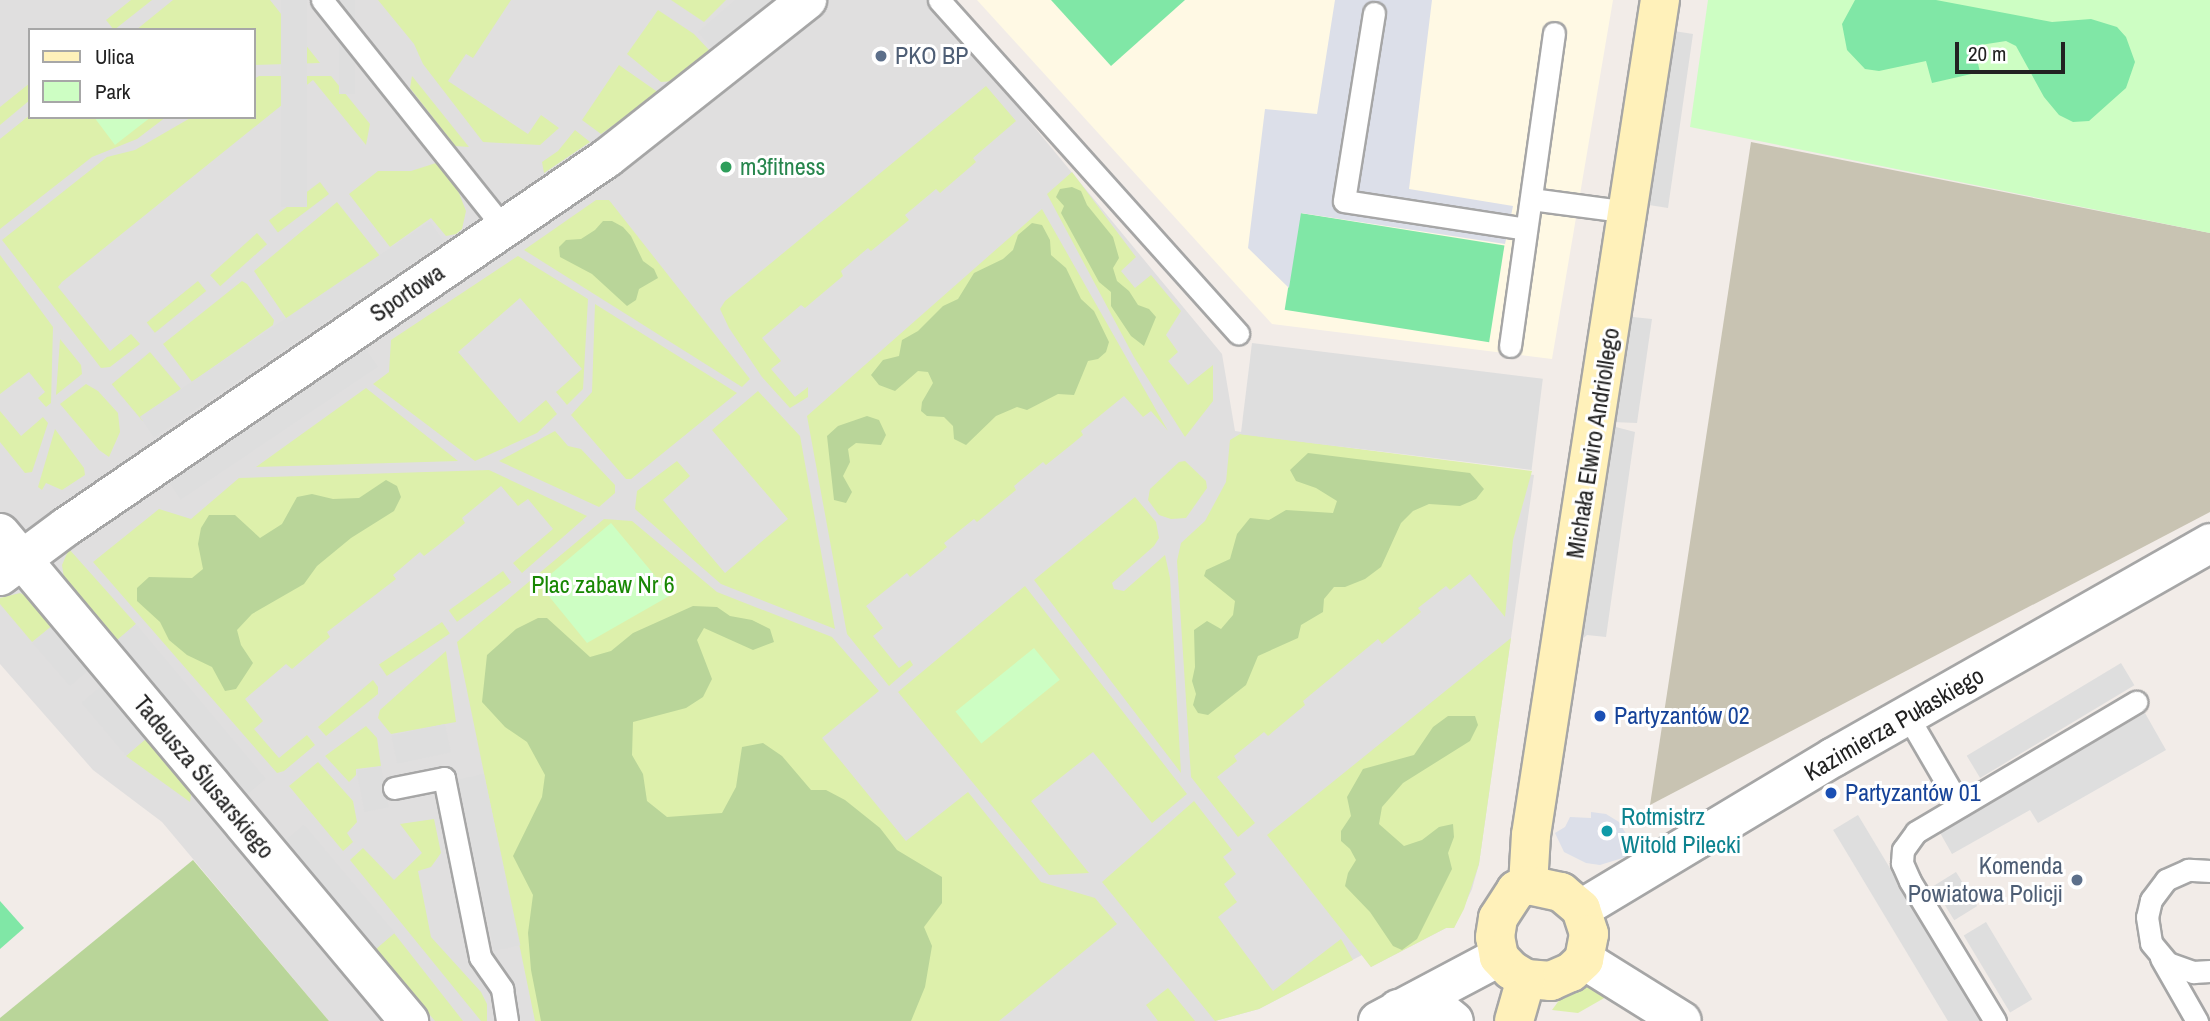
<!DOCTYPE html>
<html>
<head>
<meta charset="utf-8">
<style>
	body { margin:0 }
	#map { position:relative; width:2210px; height:1021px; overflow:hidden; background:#f2ece8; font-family:"Archivo Narrow",sans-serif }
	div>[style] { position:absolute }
	.residential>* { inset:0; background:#e0dfdf }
	.education>* { inset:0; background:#fff9e4 }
	.construction>* { inset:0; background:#c8c3b2 }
	.grass>* { inset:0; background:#ddf0ab; transform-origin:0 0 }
	.forest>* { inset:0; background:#b9d599 }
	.park>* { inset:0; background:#cdfec3; transform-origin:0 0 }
	.pitch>* { inset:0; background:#80e7a6; transform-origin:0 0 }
	.parking>* { inset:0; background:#dedede; transform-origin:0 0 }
	.plaza>* { inset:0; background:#dcdfe9 }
	.roads { filter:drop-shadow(2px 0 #a6a6a6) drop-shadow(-2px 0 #a6a6a6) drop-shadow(0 2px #a6a6a6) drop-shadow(0 -2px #a6a6a6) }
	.lane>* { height:21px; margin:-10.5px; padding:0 10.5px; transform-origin:10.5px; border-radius:10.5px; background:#fff }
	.street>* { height:38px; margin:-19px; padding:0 19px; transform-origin:19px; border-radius:19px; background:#fff }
	.secondary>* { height:38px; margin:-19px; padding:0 19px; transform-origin:19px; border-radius:19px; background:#fff1ba }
	.dots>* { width:19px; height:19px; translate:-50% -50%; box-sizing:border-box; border:4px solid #fff; border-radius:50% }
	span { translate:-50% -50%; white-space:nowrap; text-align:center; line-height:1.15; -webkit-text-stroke:6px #fff; paint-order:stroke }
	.service-label { font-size:24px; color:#4e5e75 }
	.left { translate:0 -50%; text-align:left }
	.right { translate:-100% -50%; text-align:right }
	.leisure-label { font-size:24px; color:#27864d }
	.street-label { font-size:24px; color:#222 }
	.park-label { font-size:24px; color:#188703 }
	.transit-label { font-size:24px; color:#164399 }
	.culture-label { font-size:24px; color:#0d838f }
	.legend { position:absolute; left:28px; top:28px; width:228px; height:91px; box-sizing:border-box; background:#fff; border:2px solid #a7a7a7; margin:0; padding:9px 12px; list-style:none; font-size:21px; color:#222 }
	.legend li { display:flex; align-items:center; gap:14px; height:35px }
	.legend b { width:35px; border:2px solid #a7a7a7 }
	.scale { position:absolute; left:1955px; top:42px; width:110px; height:32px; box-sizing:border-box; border:4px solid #222; border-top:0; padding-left:9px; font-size:21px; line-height:24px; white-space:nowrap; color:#222; -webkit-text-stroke:5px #fff; paint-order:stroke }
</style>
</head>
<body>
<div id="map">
	<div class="residential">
		<i style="clip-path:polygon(evenodd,0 0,929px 0,1222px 354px,1235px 431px,1534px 475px,1479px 864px,1472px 889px,1454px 928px,1446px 928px,1371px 967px,1362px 955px,1259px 1009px,1215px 1021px,329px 1021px,162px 822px,93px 770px,0 664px,0 0,30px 30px,254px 30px,254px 117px,30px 117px,30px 30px)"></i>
	</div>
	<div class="education">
		<i style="clip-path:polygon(977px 0,1613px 0,1552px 359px,1272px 324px)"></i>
	</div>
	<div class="construction">
		<i style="clip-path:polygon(1751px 142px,2210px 233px,2210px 512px,1650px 805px)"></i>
	</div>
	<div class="grass">
		<i style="clip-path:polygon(131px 0,152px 0,114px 30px,106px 20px)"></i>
		<i style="clip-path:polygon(173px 0,270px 0,320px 63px,254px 65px,254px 30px,136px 30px)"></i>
		<i style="clip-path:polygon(378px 0,511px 0,473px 58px,466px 54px,448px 81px,528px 134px,541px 115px,559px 128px,540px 145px,483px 142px,423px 64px,414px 44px)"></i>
		<i style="clip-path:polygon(671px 0,726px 0,704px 22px)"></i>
		<i style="clip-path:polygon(658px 10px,694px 34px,710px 51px,674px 81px,661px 82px,627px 54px)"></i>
		<i style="clip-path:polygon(619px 65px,659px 93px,601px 134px,582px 120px)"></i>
		<i style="clip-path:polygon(259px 76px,331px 76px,370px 124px,366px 145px,313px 80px,62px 282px,58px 287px,110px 351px,131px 334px,140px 344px,110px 367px,101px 368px,2px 240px,107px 157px,135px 150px,192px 117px,254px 117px,254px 79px)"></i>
		<i style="clip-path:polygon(412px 76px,469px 147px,455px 146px,410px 88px)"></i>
		<i style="clip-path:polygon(30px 83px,30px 100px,0 125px,0 107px)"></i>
		<i style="clip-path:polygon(986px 86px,1016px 121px,973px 158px,976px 162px,940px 193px,936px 189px,905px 215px,909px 220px,871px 251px,868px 248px,841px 271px,843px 276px,805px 308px,801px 305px,762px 338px,781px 361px,771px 369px,795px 397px,808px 387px,808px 397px,790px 408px,762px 377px,729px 328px,720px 309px,725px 301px)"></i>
		<i style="clip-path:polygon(30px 115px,30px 117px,166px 117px,137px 139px,92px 157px,0 229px,0 139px)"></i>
		<i style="clip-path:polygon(575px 130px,590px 142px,544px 173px,542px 162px,558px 151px)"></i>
		<i style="clip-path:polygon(436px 163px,457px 188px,466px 211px,462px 229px,456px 234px,446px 236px,431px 218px,390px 247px,349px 194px,378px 171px,411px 171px)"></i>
		<i style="clip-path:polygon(1072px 172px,1136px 257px,1121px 271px,1135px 288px,1151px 275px,1181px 311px,1166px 335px,1178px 352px,1168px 361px,1188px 385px,1213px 365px,1213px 401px,1185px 437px,1134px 357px,1047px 194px)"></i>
		<i style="left:320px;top:182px;width:15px;height:64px;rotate:53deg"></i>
		<i style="clip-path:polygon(596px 200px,609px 200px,750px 379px,742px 387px,524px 250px)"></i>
		<i style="clip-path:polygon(337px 202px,380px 256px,288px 321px,254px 271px)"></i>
		<i style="clip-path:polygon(1042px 209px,1168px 431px,1151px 411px,1143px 417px,1124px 396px,1081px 431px,1083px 435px,1071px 445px,1046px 465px,1043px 462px,1014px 486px,1016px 490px,977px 522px,974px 519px,944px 543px,947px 547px,910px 577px,907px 573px,866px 606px,883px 628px,873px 636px,899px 668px,910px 660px,913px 665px,889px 686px,847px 634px,807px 416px)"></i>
		<i style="left:257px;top:233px;width:15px;height:63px;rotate:48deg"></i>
		<i style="clip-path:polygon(0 255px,53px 327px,51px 403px,46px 407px,38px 398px,45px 392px,29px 372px,0 394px)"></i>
		<i style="clip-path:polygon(518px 256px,588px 299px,583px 389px,567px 405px,556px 392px,582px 369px,520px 298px,458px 352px,519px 423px,546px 400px,557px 414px,537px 433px,475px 461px,373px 384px,389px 372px,391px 340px)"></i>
		<i style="left:198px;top:281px;width:13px;height:66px;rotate:51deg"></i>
		<i style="clip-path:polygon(242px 281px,247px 284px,274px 320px,273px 325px,192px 382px,163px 344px)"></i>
		<i style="clip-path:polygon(595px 304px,737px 393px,631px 479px,626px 479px,571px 415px,592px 392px)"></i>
		<i style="clip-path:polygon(60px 339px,81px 365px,82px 374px,56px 395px)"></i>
		<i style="left:150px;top:352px;width:48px;height:50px;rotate:50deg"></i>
		<i style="clip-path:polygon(86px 384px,98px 391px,118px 413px,120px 432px,109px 457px,99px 450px,60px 404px)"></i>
		<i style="clip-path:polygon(366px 388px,458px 461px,256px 467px)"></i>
		<i style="clip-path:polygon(758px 391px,800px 436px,835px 629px,721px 584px,635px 509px,637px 491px,677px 461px,690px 476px,663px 500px,725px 573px,788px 519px,712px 430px)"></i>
		<i style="clip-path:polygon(0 411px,21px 436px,43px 417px,48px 423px,32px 472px,25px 473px,0 442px)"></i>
		<i style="clip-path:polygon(55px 429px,84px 468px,85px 475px,62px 490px,46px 483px,42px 490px,38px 487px)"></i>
		<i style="clip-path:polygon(555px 431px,568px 446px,581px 449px,615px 485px,615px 493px,599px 507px,499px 461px)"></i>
		<i style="clip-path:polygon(1240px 434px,1532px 471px,1513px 540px,1505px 617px,1470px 574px,1450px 590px,1446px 586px,1418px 608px,1421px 612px,1382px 644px,1378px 639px,1303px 701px,1305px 705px,1268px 736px,1264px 732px,1234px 756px,1237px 761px,1217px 777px,1255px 823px,1238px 837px,1191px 777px,1177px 561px,1181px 543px,1205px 521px,1226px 482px,1230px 440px)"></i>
		<i style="clip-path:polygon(1185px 461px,1206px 481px,1207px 488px,1186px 518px,1171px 519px,1159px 515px,1148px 500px,1150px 489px,1179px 462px)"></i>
		<i style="clip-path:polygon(489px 470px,587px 516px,522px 573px,513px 563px,553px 529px,528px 499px,518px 506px,501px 486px,462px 518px,465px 523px,437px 546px,424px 556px,420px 552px,393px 575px,396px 579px,327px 632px,330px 637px,292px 669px,286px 664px,245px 699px,263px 721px,254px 729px,279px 758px,307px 735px,315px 745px,284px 771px,277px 773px,93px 562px,159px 509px,191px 519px,239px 478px)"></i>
		<i style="clip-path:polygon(1135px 497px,1156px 522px,1159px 538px,1154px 546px,1112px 583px,1114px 589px,1124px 591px,1165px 555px,1170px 578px,1181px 773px,1034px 580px)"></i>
		<i style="clip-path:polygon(604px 519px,632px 521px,717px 592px,832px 637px,879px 691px,822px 738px,906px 841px,968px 792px,1041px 882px,1095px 898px,1117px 924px,999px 1021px,535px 1021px,457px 642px)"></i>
		<i style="clip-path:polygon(69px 549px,136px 624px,114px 643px,64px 578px,62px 565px)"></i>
		<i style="left:503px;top:571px;width:14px;height:67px;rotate:54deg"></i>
		<i style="clip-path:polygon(1025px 586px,1187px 794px,1152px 823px,1093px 752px,1031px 801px,1089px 873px,1049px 875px,898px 692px)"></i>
		<i style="clip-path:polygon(20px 593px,32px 599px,53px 625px,32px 642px,0 604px,0 598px)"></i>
		<i style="left:442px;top:622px;width:14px;height:76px;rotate:56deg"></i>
		<i style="clip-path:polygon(1511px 638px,1479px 864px,1464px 909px,1454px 928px,1446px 928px,1371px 967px,1267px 835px)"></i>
		<i style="clip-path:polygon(446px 651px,456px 722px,391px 734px,378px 718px,380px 710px)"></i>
		<i style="clip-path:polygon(373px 680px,378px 687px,378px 694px,326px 736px,318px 727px)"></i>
		<i style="clip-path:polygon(366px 726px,377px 738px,381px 766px,356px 769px,356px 775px,349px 782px,325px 756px)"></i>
		<i style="clip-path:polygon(148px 737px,192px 788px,190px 802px,126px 756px)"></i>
		<i style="clip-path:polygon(318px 762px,353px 801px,357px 822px,347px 833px,353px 842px,343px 851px,289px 786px)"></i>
		<i style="clip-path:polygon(1194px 801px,1232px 850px,1223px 857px,1236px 874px,1224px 884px,1237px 902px,1218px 917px,1273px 991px,1341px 939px,1353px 960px,1259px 1009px,1215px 1021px,1102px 882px)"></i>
		<i style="clip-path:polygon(434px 819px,441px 853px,431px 867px,418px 871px,431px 937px,481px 992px,487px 1004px,487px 1021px,481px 1021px,350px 860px,363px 848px,394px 880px,422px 853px,400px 824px)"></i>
		<i style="clip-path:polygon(394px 933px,463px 1021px,435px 1021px,375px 950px)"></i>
		<i style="clip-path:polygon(1587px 986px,1600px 988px,1606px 997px,1578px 1013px,1552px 1010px,1563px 995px)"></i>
		<i style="clip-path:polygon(1168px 988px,1195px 1021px,1158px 1021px,1146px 1005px)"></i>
	</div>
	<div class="forest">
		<i style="clip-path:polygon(1072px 187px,1081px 191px,1087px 205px,1113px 237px,1119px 258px,1113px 268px,1117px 281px,1129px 291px,1138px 305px,1149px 309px,1156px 317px,1144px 346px,1131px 336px,1111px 306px,1111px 292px,1099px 282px,1061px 213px,1064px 206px,1056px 197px,1060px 189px)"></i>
		<i style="clip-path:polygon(603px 221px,612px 221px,623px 227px,631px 236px,643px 261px,654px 269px,658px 278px,639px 289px,636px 300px,627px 306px,592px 274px,560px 257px,559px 247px,566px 240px,581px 239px,595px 230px)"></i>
		<i style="clip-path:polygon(1032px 223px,1042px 225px,1050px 240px,1051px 255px,1066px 268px,1081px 299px,1094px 311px,1109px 342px,1106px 352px,1098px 359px,1088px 361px,1074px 395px,1058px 394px,1027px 410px,1017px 407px,996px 416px,966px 445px,954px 439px,953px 426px,944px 417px,927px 416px,921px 411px,922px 402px,933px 383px,928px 372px,918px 371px,895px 391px,879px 385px,871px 375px,883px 360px,899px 356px,902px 340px,918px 331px,943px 306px,958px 299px,974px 273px,1003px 259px,1013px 250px,1018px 235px)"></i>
		<i style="clip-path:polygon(867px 416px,879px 420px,886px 435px,881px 445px,856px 443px,848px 449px,850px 462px,843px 476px,852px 492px,846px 503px,834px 500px,827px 436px,838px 426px)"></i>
		<i style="clip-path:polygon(1308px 453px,1470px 473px,1484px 489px,1476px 499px,1460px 506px,1429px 504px,1413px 511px,1401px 523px,1381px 567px,1365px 579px,1345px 587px,1334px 587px,1324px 599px,1323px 612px,1301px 625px,1298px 638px,1258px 656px,1246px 685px,1208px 715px,1198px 713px,1193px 705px,1196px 694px,1192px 681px,1195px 667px,1194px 630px,1207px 621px,1221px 629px,1233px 615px,1235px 601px,1204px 576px,1206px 570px,1230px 559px,1237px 534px,1250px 518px,1269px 520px,1286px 510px,1333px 513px,1337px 501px,1316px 488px,1296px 481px,1290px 470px)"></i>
		<i style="clip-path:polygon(386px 480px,397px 486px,401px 497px,394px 511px,351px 538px,317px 566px,304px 584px,252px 614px,237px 630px,241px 645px,253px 663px,236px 689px,225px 691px,212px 667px,187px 655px,169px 640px,160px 622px,137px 601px,137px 588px,149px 577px,192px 578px,203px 569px,198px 544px,201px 528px,209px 515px,235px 515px,260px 538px,282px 524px,297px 497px,312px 494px,333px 499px,359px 498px)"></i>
		<i style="clip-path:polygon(693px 606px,717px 607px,730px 616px,752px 620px,770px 629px,774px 642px,753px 650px,704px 628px,697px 640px,712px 679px,703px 697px,686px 708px,633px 722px,632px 755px,643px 774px,647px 801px,667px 817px,722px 813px,736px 787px,742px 747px,763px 743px,782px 756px,811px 790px,826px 790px,845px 800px,880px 828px,897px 850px,942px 877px,942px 903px,924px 927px,932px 946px,925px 987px,911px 1021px,541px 1021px,531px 970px,528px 933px,533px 895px,513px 856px,542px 797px,545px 775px,527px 742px,505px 727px,482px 702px,487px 655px,516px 629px,538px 618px,547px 618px,590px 657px,611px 651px,633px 633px)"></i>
		<i style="clip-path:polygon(1448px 716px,1475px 716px,1478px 725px,1470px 741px,1403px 783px,1382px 807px,1379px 824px,1404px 846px,1422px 840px,1439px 827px,1453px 824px,1454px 837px,1448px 853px,1452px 869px,1417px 939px,1402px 950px,1393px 946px,1370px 912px,1345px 886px,1348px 873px,1356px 860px,1350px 849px,1341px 841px,1341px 831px,1351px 816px,1347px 797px,1363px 769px,1414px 755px,1433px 727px)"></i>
		<i style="clip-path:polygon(193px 860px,329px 1021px,0 1021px,0 1018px)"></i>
	</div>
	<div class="park">
		<i style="clip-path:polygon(1708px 0,2210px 0,2210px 233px,1690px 127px)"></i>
		<i style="clip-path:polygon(94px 117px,151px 117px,115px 145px)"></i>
		<i style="clip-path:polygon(611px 523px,671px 595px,587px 643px,539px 584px)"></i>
		<i style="left:1034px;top:648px;width:41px;height:101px;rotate:51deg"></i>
	</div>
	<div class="pitch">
		<i style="clip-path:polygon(1051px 0,1185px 0,1111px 66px)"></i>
		<i style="clip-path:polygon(1855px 0,1936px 0,2052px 22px,2091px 19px,2117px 27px,2126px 37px,2135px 62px,2126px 88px,2089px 121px,2073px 122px,2059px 115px,2044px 97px,2016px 46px,2006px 41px,1974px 46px,1980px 72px,1932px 83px,1926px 61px,1879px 71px,1865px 69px,1847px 50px,1842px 24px)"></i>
		<i style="left:1300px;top:213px;width:207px;height:98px;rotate:9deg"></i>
		<i style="clip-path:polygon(0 901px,24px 928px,0 949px)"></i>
	</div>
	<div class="parking">
		<i style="left:281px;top:0;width:26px;height:207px"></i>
		<i style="left:339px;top:0;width:16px;height:94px"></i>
		<i style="clip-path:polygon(735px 0,772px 0,714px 51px,698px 32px)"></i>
		<i style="clip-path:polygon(1674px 31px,1693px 34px,1668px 208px,1649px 205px,1642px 209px)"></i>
		<i style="left:430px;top:221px;width:25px;height:350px;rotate:56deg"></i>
		<i style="clip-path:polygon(1629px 310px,1633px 317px,1652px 319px,1637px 423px,1612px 422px)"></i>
		<i style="left:1252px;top:343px;width:293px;height:92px;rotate:7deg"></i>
		<i style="left:364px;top:346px;width:25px;height:238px;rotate:56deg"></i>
		<i style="clip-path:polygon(1612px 426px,1635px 432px,1606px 637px,1587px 635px,1580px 641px)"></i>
		<i style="left:136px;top:624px;width:202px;height:29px;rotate:50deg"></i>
		<i style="left:53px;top:625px;width:57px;height:27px;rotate:49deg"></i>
		<i style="left:2121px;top:663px;width:26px;height:180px;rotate:59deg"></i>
		<i style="left:104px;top:684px;width:69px;height:29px;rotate:50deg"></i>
		<i style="clip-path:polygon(2145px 713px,2166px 750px,2038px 823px,2030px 810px,1952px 854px,1939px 831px)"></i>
		<i style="left:445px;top:724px;width:29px;height:55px;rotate:78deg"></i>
		<i style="left:381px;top:766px;width:42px;height:25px;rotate:79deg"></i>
		<i style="left:484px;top:774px;width:175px;height:27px;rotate:78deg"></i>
		<i style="left:1858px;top:815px;width:240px;height:29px;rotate:59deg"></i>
		<i style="left:304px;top:825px;width:141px;height:28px;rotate:50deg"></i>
		<i style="left:1956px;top:872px;width:40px;height:27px;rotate:58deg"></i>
		<i style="left:1986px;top:922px;width:90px;height:26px;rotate:59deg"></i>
	</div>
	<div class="plaza">
		<i style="clip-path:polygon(1335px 0,1432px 0,1409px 189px,1513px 206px,1505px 244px,1301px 213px,1289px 288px,1248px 248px,1265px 109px,1317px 114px)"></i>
		<i style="clip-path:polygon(1591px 812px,1606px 814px,1619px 822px,1628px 837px,1629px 856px,1600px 865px,1586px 863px,1564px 852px,1555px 833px,1565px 827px,1570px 817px,1591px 818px)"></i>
	</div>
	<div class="roads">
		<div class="lane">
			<i style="left:322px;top:0;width:290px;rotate:51.4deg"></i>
			<i style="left:939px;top:0;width:448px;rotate:48.1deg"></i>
			<i style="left:1374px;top:13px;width:190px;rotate:99.1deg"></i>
			<i style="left:1344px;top:201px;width:184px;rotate:8.7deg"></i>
			<i style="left:1531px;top:199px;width:98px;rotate:7.6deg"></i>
			<i style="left:1510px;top:346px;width:316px;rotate:-82deg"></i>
			<i style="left:1907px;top:715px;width:105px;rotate:59.8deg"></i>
			<i style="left:394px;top:788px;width:51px;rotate:-11.3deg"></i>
			<i style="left:444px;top:778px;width:183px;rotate:78.6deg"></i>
			<i style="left:480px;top:957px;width:39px;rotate:55deg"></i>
			<i style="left:502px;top:989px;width:32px;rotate:81deg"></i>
			<i style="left:2210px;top:871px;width:22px;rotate:-177deg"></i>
			<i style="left:2188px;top:870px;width:24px;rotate:156deg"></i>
			<i style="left:2166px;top:880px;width:25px;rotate:127deg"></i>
			<i style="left:2151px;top:900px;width:17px;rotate:103deg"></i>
			<i style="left:2147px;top:917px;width:26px;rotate:81deg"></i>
			<i style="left:2151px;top:943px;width:26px;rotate:50deg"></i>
			<i style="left:2168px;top:963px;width:27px;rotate:20deg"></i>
			<i style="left:2193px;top:972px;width:17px;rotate:-3deg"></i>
			<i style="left:2161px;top:958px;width:73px;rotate:60.3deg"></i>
			<i style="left:1995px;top:1021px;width:164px;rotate:-121.3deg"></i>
			<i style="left:1910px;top:881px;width:20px;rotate:-114deg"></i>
			<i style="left:1902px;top:863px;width:13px;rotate:-86deg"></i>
			<i style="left:1903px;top:850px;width:22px;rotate:-54deg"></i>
			<i style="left:1916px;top:832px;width:256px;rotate:-30.6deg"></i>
		</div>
		<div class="street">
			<i style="left:0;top:533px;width:637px;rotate:50.03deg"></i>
			<i style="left:0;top:576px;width:82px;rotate:-36.6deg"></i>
			<i style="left:66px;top:527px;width:655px;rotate:-34.3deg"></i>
			<i style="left:607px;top:158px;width:255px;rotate:-38.3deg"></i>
			<i style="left:1581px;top:909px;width:295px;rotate:-31deg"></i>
			<i style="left:1834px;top:757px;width:433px;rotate:-29.6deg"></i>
			<i style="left:1584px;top:960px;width:115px;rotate:31.9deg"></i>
			<i style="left:1398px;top:1009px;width:41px"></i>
			<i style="left:1439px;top:1009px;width:19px;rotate:39deg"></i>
			<i style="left:1378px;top:1021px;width:137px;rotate:-27.9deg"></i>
		</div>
		<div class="secondary">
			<i style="left:1528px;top:885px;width:50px;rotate:-86.6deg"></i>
			<i style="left:1531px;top:835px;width:845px;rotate:-81.22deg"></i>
			<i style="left:1528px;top:885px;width:34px;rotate:12deg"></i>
			<i style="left:1561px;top:892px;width:26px;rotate:40deg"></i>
			<i style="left:1581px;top:909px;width:26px;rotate:72deg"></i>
			<i style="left:1589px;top:934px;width:26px;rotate:101deg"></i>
			<i style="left:1584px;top:960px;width:18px;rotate:137deg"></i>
			<i style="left:1571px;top:972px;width:22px;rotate:156deg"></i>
			<i style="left:1551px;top:981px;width:25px;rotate:-175deg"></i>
			<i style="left:1526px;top:979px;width:17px;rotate:-149deg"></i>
			<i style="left:1511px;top:970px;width:18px;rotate:-133deg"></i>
			<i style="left:1499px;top:957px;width:20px;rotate:-101deg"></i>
			<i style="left:1495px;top:937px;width:19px;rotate:-81deg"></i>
			<i style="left:1498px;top:918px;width:33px;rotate:-57deg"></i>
			<i style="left:1516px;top:890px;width:13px;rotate:-23deg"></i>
			<i style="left:1514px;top:1021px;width:44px;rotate:-74.1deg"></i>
		</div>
	</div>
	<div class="dots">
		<i style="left:881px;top:56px;background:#5c6f8a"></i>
		<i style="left:726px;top:167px;background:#2e9e5b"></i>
		<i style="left:1600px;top:716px;background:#1a4fb4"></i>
		<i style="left:1831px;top:793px;background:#1a4fb4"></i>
		<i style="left:1607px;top:831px;background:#0f9aa8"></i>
		<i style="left:2077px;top:880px;background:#5c6f8a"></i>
	</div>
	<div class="service-label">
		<span class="left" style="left:895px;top:56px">PKO BP</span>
		<span class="right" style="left:2063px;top:880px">Komenda<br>Powiatowa Policji</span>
	</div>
	<div class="leisure-label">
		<span class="left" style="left:740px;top:167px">m3fitness</span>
	</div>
	<div class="street-label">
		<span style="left:407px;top:293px;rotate:-34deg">Sportowa</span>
		<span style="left:1593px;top:443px;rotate:-81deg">Michała Elwiro Andriollego</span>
		<span style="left:1894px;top:724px;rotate:-30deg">Kazimierza Pułaskiego</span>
		<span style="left:204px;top:777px;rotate:50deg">Tadeusza Ślusarskiego</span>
	</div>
	<div class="park-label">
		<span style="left:603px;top:585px">Plac zabaw Nr 6</span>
	</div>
	<div class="transit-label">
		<span class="left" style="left:1614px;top:716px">Partyzantów 02</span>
		<span class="left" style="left:1845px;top:793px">Partyzantów 01</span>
	</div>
	<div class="culture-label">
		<span class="left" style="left:1621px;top:831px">Rotmistrz<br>Witold Pilecki</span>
	</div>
	<ul class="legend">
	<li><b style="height:9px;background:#fff1ba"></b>Ulica</li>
	<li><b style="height:19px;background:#cdfec3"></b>Park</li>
	</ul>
	<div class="scale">20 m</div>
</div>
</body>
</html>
